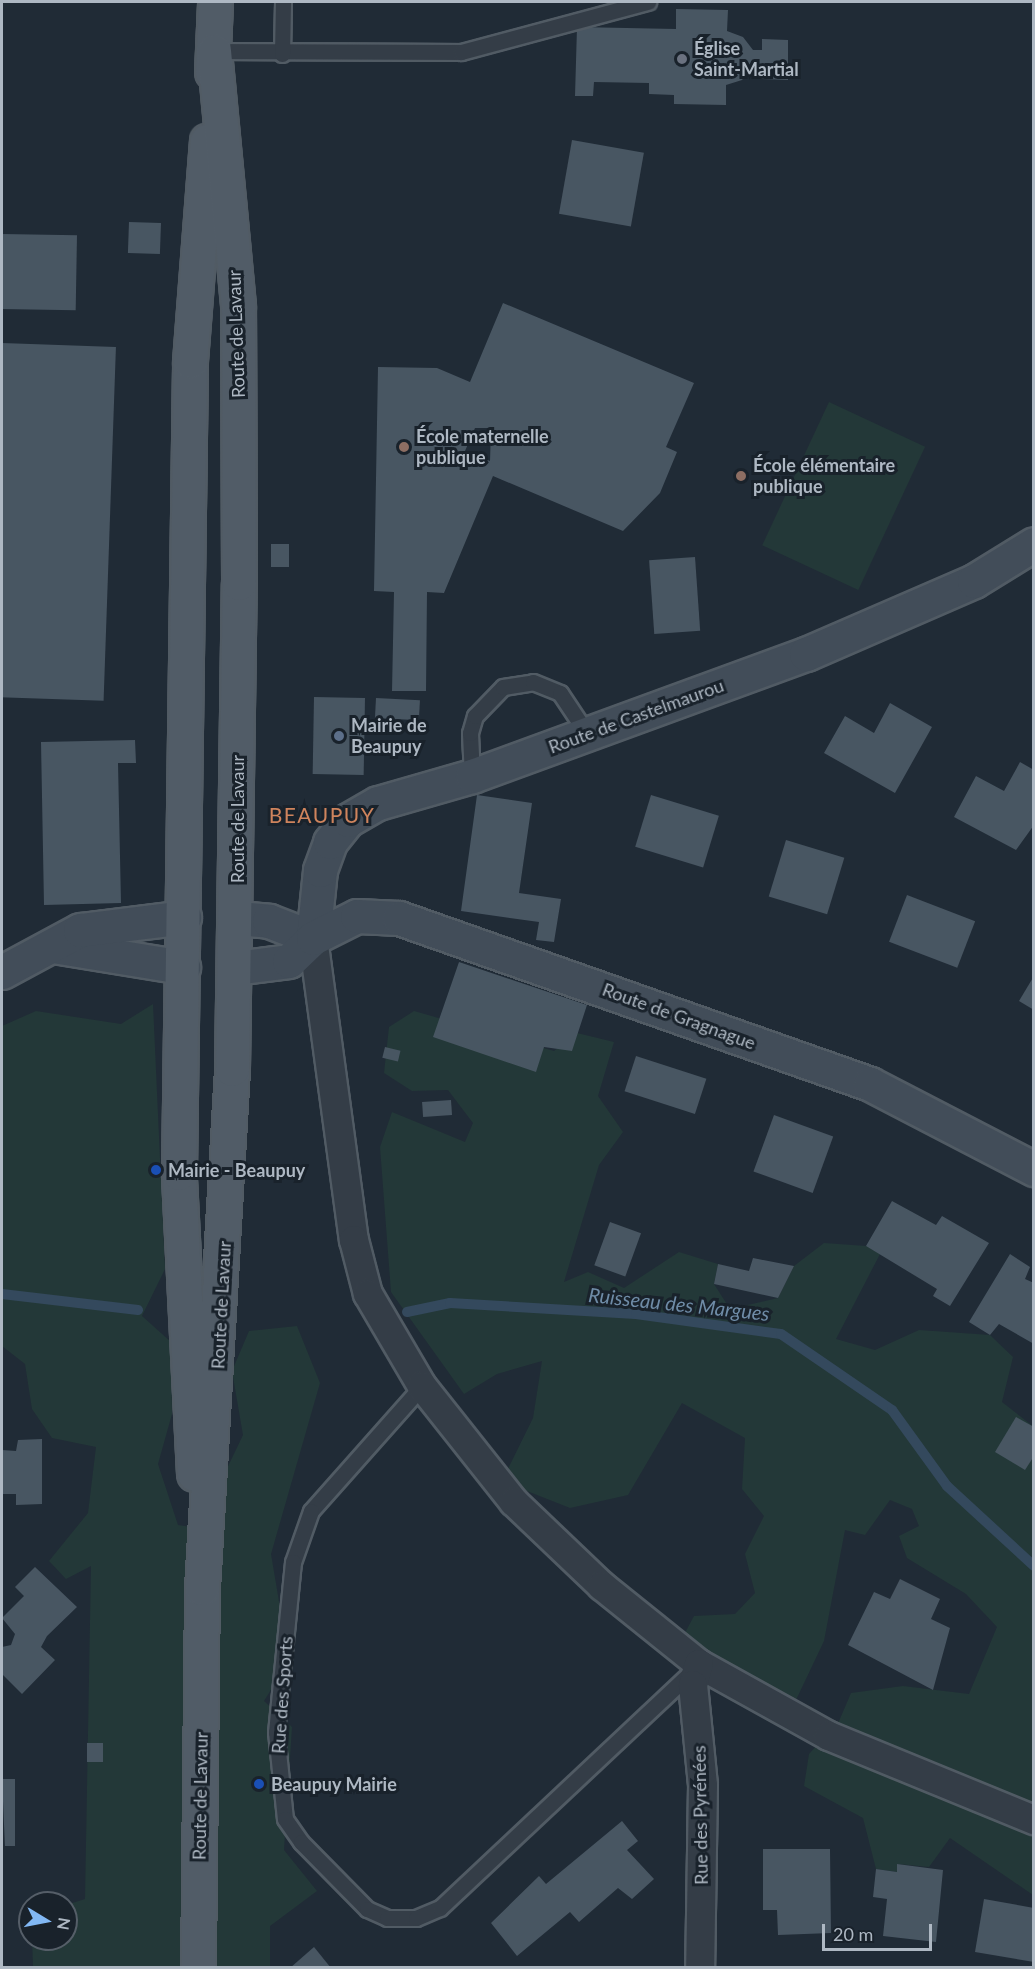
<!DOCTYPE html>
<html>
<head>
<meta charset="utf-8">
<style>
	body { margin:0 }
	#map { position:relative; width:1035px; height:1969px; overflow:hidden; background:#202b36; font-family:Lato,sans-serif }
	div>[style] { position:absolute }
	.green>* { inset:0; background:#233838; transform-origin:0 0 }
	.stream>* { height:10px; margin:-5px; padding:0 5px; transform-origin:5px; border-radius:5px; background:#34495d }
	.building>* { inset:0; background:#485662; transform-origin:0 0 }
	.roads { filter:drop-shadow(2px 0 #515b64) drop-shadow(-2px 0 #515b64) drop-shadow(0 2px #515b64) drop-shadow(0 -2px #515b64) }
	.lane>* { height:15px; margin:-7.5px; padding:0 7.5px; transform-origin:7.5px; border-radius:7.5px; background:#343d47 }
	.street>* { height:28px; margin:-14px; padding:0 14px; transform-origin:14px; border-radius:14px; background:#343d47 }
	.secondary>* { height:33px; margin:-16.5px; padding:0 16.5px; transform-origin:16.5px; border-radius:16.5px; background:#424d59 }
	.primary>* { height:33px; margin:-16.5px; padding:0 16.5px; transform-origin:16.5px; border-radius:16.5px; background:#515c67 }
	.dots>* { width:16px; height:16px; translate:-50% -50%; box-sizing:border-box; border:3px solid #19222b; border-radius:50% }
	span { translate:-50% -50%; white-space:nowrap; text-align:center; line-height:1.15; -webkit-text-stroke:6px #19222b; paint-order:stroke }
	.poi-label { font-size:18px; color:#aeb8c3; font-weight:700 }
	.left { translate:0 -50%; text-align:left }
	.street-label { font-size:18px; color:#aeb8c3 }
	.water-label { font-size:20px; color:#6f8ca7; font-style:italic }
	.quarter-label { font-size:21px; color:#cf845d; letter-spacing:1.5px }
	.frame { position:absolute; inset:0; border:3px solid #aeb8c3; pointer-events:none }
	.north { position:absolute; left:18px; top:1891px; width:60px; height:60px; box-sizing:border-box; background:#19222b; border:2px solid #555e68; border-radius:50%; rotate:100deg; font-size:16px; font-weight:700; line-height:24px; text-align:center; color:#aeb8c3 }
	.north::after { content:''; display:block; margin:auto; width:21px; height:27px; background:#82b8f4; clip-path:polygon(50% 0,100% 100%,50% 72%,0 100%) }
	.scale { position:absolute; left:822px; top:1924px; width:110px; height:27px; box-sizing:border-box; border:3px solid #aeb8c3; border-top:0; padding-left:8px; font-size:18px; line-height:21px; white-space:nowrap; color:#aeb8c3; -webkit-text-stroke:4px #19222b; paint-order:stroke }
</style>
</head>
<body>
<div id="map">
	<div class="green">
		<i style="left:829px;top:402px;width:106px;height:158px;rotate:25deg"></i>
		<i style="clip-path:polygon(153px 1004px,165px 1269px,142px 1316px,171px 1342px,172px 1414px,158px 1464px,178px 1525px,224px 1532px,221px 1481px,243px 1435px,232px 1371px,249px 1331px,297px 1326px,320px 1383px,271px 1554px,289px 1661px,264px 1701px,292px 1727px,284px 1850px,317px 1891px,270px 1926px,270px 1967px,33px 1967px,32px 1939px,66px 1939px,66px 1905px,85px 1899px,91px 1566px,66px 1579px,49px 1561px,88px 1513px,96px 1447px,52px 1438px,32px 1409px,25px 1364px,2px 1346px,2px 1026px,36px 1011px,121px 1024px)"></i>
		<i style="clip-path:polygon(414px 1011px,554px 1051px,577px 1033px,614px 1042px,598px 1096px,623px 1132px,599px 1165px,564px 1282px,588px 1272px,624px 1288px,679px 1252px,718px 1264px,714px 1284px,730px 1309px,778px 1298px,794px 1266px,824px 1243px,866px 1246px,880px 1254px,836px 1339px,875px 1350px,919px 1330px,990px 1335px,1013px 1357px,1002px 1402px,1034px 1427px,1033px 1895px,950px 1838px,929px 1867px,898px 1864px,897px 1872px,876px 1869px,863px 1818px,804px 1786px,809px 1754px,839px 1721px,851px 1693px,903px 1686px,969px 1694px,997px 1627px,966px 1594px,907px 1558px,899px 1536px,919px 1526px,912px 1509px,890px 1500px,865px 1535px,845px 1530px,824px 1641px,796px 1700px,748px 1691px,680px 1642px,694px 1616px,735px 1614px,755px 1593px,745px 1554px,764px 1516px,742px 1489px,745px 1438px,682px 1403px,628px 1495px,570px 1508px,502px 1481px,533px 1418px,542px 1361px,497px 1374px,464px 1394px,391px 1292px,380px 1147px,392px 1112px,465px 1142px,473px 1123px,448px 1090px,412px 1091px,384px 1073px,389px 1027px)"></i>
	</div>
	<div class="stream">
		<i style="left:2px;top:1294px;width:137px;rotate:6.7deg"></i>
		<i style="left:407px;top:1312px;width:44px;rotate:-11.8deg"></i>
		<i style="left:450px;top:1303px;width:186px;rotate:3.4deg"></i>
		<i style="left:636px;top:1314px;width:146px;rotate:7.9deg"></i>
		<i style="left:781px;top:1334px;width:135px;rotate:34.4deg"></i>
		<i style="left:892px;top:1410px;width:94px;rotate:54.1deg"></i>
		<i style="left:947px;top:1486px;width:118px;rotate:42.6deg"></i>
	</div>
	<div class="building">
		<i style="clip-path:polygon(676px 9px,728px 10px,727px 31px,743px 37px,753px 50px,762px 50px,762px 39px,788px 40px,788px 80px,761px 79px,761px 67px,752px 67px,742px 80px,726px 85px,726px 105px,674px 104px,674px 95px,649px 94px,649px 83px,594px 82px,593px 96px,575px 96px,577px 27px,676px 29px)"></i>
		<i style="left:572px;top:140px;width:73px;height:75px;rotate:10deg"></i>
		<i style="left:129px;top:222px;width:32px;height:31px;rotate:2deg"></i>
		<i style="left:2px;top:234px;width:75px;height:75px;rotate:1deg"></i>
		<i style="clip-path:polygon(evenodd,503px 303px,694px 383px,666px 447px,677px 452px,660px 493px,623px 531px,493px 476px,444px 593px,427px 592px,426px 691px,392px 691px,394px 592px,374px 591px,378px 367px,437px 368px,470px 382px,503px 303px,475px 428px,491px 428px,490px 461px,465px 451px,475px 428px)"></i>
		<i style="left:2px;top:343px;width:114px;height:354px;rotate:2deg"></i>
		<i style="left:271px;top:544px;width:18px;height:23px"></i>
		<i style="left:695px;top:557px;width:74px;height:46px;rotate:86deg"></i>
		<i style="left:314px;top:697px;width:51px;height:77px;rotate:1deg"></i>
		<i style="left:376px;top:698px;width:44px;height:20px;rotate:3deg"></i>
		<i style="clip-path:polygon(890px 703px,932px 727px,895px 793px,824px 753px,845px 716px,874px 733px)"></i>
		<i style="clip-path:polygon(135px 740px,136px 763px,118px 763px,121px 903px,44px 905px,41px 742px)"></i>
		<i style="clip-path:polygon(1020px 762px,1034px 770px,1034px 825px,1016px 850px,954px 817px,976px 776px,1004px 791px)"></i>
		<i style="clip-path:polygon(477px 795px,532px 803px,519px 893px,561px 899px,554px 942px,536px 940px,539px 922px,461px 911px)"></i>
		<i style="left:651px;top:795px;width:71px;height:54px;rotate:17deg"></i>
		<i style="left:786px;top:840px;width:61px;height:59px;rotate:17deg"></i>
		<i style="left:907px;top:895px;width:73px;height:50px;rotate:21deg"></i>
		<i style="clip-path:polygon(459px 962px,587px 1005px,572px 1051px,544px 1047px,536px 1072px,433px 1037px)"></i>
		<i style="clip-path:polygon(1034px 976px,1034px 1010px,1019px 1001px)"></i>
		<i style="left:385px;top:1047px;width:16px;height:11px;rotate:14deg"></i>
		<i style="left:636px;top:1056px;width:74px;height:37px;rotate:18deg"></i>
		<i style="left:451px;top:1100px;width:15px;height:29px;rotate:86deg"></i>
		<i style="left:774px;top:1115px;width:63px;height:60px;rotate:20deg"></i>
		<i style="clip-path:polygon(892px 1201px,936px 1225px,942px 1216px,989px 1243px,950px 1306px,933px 1296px,937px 1289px,866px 1246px)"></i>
		<i style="left:610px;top:1222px;width:33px;height:46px;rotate:20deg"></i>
		<i style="clip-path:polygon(1010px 1254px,1030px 1267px,1025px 1279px,1034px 1283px,1034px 1344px,999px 1324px,990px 1335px,969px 1322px)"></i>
		<i style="clip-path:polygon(753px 1258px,794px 1266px,778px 1298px,714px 1284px,718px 1264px,749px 1271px)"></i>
		<i style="clip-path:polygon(1016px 1417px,1034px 1427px,1034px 1456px,1025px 1470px,995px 1452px)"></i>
		<i style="clip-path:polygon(42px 1439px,42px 1504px,16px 1505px,16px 1494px,2px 1494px,2px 1450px,16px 1451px,18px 1440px)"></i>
		<i style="clip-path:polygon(35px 1567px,77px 1607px,47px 1636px,41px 1647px,55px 1660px,22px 1694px,2px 1674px,2px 1647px,11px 1645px,15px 1634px,2px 1618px,24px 1596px,15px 1587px)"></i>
		<i style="clip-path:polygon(900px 1579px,940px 1599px,931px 1619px,950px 1628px,933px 1690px,848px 1645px,874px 1592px,890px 1599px)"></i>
		<i style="left:87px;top:1743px;width:16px;height:19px"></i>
		<i style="clip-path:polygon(2px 1779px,15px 1779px,15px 1846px,5px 1846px,6px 1870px)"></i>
		<i style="clip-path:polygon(622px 1821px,638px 1841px,627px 1850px,654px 1879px,632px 1899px,618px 1888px,579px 1922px,570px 1912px,517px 1956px,491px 1923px,539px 1876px,546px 1884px)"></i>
		<i style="clip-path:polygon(763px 1849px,830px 1849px,831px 1933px,778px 1935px,777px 1910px,763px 1910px)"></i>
		<i style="clip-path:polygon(897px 1864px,943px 1870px,936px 1942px,883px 1936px,887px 1899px,873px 1897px,876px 1869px,897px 1872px)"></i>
		<i style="clip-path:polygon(984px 1899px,1034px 1908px,1034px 1962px,975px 1952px)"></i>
		<i style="clip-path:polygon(314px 1947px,331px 1968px,290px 1968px)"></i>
	</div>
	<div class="roads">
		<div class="lane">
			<i style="left:214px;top:51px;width:247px;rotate:0.2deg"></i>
			<i style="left:461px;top:52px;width:194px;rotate:-15deg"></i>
			<i style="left:282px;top:54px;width:52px;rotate:-88.9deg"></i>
			<i style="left:472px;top:776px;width:43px;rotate:-92.7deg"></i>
			<i style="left:470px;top:733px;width:18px;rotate:-74deg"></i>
			<i style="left:475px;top:716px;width:40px;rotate:-46deg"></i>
			<i style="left:503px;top:687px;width:30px;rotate:-9deg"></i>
			<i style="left:533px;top:682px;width:29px;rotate:22deg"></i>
			<i style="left:560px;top:693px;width:50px;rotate:56.3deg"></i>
			<i style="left:422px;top:1386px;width:167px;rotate:131.6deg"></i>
			<i style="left:311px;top:1511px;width:54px;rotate:109.4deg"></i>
			<i style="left:293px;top:1562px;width:171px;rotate:95.7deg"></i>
			<i style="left:276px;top:1732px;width:87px;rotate:84.1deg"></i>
			<i style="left:285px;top:1819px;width:28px;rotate:55deg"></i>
			<i style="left:301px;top:1842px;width:94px;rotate:45.4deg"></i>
			<i style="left:367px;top:1909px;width:22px;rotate:24deg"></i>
			<i style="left:387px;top:1918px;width:29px"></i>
			<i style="left:416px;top:1918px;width:26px;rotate:-23deg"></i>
			<i style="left:440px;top:1908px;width:346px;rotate:-43.2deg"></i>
		</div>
		<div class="street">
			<i style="left:313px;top:938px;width:305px;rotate:82.3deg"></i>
			<i style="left:354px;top:1240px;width:56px;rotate:75.5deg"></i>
			<i style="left:368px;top:1294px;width:107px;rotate:59.6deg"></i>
			<i style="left:422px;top:1386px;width:148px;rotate:51.6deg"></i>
			<i style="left:514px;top:1502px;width:122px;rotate:43.7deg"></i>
			<i style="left:602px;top:1586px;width:124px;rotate:38.8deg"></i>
			<i style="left:699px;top:1664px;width:149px;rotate:29deg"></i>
			<i style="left:829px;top:1736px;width:222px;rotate:22.3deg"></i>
			<i style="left:699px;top:1664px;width:22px;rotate:106deg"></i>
			<i style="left:693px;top:1685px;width:101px;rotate:84.3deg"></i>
			<i style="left:703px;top:1786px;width:182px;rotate:90.9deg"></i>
		</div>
		<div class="secondary">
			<i style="left:237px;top:918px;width:32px;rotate:5deg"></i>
			<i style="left:269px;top:921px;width:47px;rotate:21.1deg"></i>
			<i style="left:313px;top:938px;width:68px;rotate:-84.1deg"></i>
			<i style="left:320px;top:870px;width:30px;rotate:-70deg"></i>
			<i style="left:330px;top:842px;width:28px;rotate:-51deg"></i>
			<i style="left:348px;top:820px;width:34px;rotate:-30deg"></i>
			<i style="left:378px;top:803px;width:98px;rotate:-16deg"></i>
			<i style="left:472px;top:776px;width:356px;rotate:-20.1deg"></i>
			<i style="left:806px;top:654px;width:183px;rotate:-23.5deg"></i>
			<i style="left:974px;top:581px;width:70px;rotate:-31.7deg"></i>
			<i style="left:53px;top:946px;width:132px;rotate:9.2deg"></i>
			<i style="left:235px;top:968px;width:54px;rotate:-7.4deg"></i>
			<i style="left:289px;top:961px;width:33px;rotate:-44deg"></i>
			<i style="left:313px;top:938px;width:49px;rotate:-26.6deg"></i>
			<i style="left:357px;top:916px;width:42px;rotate:2.7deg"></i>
			<i style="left:399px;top:918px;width:499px;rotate:19.4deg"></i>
			<i style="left:870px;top:1084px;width:185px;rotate:27.4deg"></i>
			<i style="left:2px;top:972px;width:89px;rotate:-28.3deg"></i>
			<i style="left:80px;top:930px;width:105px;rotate:-7.1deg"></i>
		</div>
		<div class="primary">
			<i style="left:212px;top:72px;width:70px;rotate:-87.5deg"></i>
			<i style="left:194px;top:1474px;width:301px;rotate:-92.9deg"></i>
			<i style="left:179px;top:1173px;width:812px;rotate:-89.22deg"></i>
			<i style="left:190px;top:361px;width:221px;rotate:-85.6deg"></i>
			<i style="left:198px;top:1968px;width:380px;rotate:-89.4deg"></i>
			<i style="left:202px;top:1588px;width:520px;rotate:-86.69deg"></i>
			<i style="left:232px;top:1069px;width:486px;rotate:-89.2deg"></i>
			<i style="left:239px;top:583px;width:278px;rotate:-90.2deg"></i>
			<i style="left:238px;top:305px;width:255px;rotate:-95.4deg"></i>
		</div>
	</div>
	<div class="dots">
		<i style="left:682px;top:59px;background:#6b7280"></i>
		<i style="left:404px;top:447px;background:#8d6e63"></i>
		<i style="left:741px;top:476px;background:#8d6e63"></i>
		<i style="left:339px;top:736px;background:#5c6f8a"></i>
		<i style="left:156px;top:1170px;background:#1a4fb4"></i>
		<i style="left:259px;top:1784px;background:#1a4fb4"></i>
	</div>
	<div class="poi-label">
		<span class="left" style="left:694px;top:59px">Église<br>Saint-Martial</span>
		<span class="left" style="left:416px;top:447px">École maternelle<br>publique</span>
		<span class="left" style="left:753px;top:476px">École élémentaire<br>publique</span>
		<span class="left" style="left:351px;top:736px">Mairie de<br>Beaupuy</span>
		<span class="left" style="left:168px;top:1170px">Mairie - Beaupuy</span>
		<span class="left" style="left:271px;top:1784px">Beaupuy Mairie</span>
	</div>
	<div class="street-label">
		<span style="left:236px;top:334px;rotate:-92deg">Route de Lavaur</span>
		<span style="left:636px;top:716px;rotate:-20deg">Route de Castelmaurou</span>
		<span style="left:237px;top:819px;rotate:-90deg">Route de Lavaur</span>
		<span style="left:679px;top:1016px;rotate:20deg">Route de Gragnague</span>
		<span style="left:221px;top:1305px;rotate:-87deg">Route de Lavaur</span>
		<span style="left:282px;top:1695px;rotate:-86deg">Rue des Sports</span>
		<span style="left:200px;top:1796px;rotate:-89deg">Route de Lavaur</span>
		<span style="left:700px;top:1815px;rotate:-91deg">Rue des Pyrénées</span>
	</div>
	<div class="water-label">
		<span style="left:679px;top:1304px;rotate:6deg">Ruisseau des Margues</span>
	</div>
	<div class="quarter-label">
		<span style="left:322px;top:815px">BEAUPUY</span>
	</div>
	<div class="frame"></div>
	<div class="north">N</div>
	<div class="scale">20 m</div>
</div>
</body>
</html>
